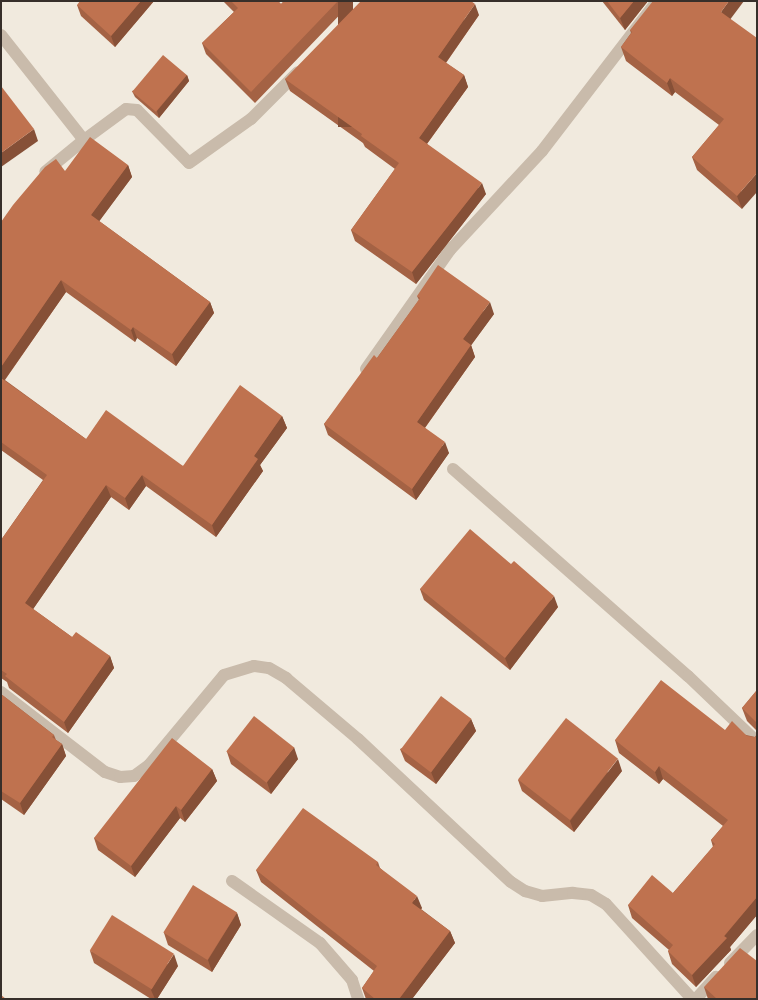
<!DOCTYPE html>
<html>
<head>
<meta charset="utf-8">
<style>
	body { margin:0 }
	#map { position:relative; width:758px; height:1000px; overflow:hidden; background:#f1eade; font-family:Poppins,sans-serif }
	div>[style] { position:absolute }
	.minor>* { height:12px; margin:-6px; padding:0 6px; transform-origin:6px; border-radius:6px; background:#c9bbab }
	.wall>* { inset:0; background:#a46244 }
	.shaded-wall>* { inset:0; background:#865037; transform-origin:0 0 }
	.building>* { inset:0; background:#bf724f; transform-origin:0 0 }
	span { translate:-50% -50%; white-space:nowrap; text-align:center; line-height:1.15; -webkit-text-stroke:4.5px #f9f3eb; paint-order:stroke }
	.frame { position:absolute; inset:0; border:2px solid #372f2a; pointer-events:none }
</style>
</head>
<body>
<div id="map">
	<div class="minor">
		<i style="left:1px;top:35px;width:134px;rotate:51.7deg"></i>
		<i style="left:84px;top:140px;width:50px;rotate:140.6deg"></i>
		<i style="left:84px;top:140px;width:52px;rotate:-36.4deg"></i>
		<i style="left:126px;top:109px;width:11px;rotate:5deg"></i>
		<i style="left:137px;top:110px;width:74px;rotate:45.5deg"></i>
		<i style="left:189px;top:163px;width:76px;rotate:-35.4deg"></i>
		<i style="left:251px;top:119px;width:66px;rotate:-45deg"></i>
		<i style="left:366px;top:369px;width:146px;rotate:-54.8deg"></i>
		<i style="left:450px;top:250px;width:135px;rotate:-47.1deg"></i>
		<i style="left:542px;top:151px;width:189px;rotate:-52.5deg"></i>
		<i style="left:453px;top:469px;width:313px;rotate:41.4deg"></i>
		<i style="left:688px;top:676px;width:95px;rotate:43.7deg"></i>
		<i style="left:1px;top:692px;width:131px;rotate:37.6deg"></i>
		<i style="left:105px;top:772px;width:16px;rotate:18deg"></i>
		<i style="left:120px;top:777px;width:14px;rotate:-4deg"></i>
		<i style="left:134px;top:776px;width:19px;rotate:-36deg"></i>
		<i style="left:149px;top:765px;width:117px;rotate:-50.2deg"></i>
		<i style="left:224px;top:675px;width:31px;rotate:-17deg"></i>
		<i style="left:254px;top:666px;width:15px;rotate:8deg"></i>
		<i style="left:269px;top:668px;width:20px;rotate:30deg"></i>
		<i style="left:286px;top:678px;width:94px;rotate:40.3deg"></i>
		<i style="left:358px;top:739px;width:209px;rotate:43.1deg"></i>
		<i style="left:511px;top:882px;width:17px;rotate:33deg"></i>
		<i style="left:525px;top:891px;width:18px;rotate:16deg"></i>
		<i style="left:542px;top:896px;width:31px;rotate:-6deg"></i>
		<i style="left:573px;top:893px;width:18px;rotate:6deg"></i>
		<i style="left:591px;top:895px;width:17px;rotate:31deg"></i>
		<i style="left:606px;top:904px;width:128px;rotate:47.8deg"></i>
		<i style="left:232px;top:881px;width:108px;rotate:35.2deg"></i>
		<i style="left:320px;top:943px;width:49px;rotate:49.1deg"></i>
		<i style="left:352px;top:980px;width:20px;rotate:72deg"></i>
		<i style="left:730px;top:963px;width:39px;rotate:-46deg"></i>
		<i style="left:696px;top:999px;width:30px;rotate:-48deg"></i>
	</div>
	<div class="wall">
		<i style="clip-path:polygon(154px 1px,115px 47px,81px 16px,77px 5px)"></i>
		<i style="clip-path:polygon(223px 1px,278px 1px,281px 4px,284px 1px,353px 1px,255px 103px,206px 54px,202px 43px,234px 12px)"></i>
		<i style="clip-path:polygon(602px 1px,648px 1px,625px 30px)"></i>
		<i style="clip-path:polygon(479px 15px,446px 63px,464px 75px,468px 87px,427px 144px,486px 194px,416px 284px,355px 241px,351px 230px,395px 169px,365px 147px,363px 143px,290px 91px,285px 79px)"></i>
		<i style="clip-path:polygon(731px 19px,742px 209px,697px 170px,692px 157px,719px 125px,675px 92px,672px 96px,626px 61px,621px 47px,631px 33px,630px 30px)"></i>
		<i style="clip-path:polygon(187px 75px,189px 81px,159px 118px,135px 97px,132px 91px)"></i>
		<i style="clip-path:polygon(128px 165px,132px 177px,99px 221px,210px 302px,214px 313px,176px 366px,137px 338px,135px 342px,66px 292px,5px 380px,86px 439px,183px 466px,282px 416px,287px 428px,260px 465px,263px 471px,216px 537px,146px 486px,129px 510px,111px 497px,33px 609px,72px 637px,110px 656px,114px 668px,68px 733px,9px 688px,7px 682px,1px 678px,1px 540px,43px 480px,1px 450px,1px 222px,65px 171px)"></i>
		<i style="clip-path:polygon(417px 296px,494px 314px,471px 345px,475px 357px,425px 428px,449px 453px,416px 500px,328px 435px,324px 424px,377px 358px,419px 300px)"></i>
		<i style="clip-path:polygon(511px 564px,558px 607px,510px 670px,424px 600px,420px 589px)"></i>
		<i style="clip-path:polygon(757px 690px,757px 731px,747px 721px,742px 708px)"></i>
		<i style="clip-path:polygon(1px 694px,54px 735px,56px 740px,62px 744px,66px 756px,24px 815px,1px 799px)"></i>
		<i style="clip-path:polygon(471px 719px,476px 731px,436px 784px,405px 761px,400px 749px)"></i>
		<i style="clip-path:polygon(725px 730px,755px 737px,757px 734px,757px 915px,730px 947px,731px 950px,696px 987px,672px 964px,668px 951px,669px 950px,632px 918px,628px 905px,673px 893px,713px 847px,711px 840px,723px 826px,663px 779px,659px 784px,619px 753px,615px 740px)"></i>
		<i style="clip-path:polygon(227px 752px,298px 759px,271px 794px,231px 764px)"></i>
		<i style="clip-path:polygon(212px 769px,217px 781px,185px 822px,180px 818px,135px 877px,98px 850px,94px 838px)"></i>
		<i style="clip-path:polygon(622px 771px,574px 832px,522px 791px,518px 780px)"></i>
		<i style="clip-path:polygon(378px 862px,380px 868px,422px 908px,421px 909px,450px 931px,455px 943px,412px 999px,366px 999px,362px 988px,374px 971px,261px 882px,256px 870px)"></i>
		<i style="clip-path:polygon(237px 913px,241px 925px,212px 972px,168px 945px,164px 933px)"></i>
		<i style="clip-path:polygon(90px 951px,178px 966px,157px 999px,151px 999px,94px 963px)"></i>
		<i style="clip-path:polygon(704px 987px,757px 999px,708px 999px)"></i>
	</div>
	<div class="shaded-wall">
		<i style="clip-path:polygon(141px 1px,154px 1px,115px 47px,111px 36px)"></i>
		<i style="left:338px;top:1px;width:15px;height:126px"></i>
		<i style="clip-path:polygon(634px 1px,648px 1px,625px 30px,620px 18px)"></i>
		<i style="clip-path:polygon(729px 1px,744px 1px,726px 25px,721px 12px)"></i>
		<i style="clip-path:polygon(475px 4px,479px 15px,442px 68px,438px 57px)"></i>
		<i style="clip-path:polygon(187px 75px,189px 81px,159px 118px,157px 111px)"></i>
		<i style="clip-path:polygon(464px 75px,468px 87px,423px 149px,419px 138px)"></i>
		<i style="clip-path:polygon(670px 78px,675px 92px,672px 96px,667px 83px)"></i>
		<i style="clip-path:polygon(34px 129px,38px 141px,1px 167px,1px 153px)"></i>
		<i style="clip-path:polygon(128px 165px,132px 177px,95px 227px,91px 215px)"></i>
		<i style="clip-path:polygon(757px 173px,757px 192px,742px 209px,737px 196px)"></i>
		<i style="clip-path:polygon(482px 183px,486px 194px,416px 284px,412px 272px)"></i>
		<i style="clip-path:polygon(61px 280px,66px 292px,1px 385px,1px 367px)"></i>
		<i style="clip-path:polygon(210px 302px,214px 313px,176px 366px,172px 354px)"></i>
		<i style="clip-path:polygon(490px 302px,494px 314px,467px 351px,463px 339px)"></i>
		<i style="clip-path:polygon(133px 327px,137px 338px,135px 342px,131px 330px)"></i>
		<i style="clip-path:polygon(471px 345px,475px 357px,421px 433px,417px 422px)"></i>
		<i style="clip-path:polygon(282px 416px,287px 428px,260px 465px,263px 471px,216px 537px,212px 525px,254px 456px)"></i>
		<i style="clip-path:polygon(445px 442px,449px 453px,416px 500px,412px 489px)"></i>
		<i style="clip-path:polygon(142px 475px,146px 486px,129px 510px,125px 498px)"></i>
		<i style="clip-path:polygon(106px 485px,111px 497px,29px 615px,25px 603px)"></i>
		<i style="clip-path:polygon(554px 596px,558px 607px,510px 670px,505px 658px)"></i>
		<i style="clip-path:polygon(110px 656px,114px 668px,68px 733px,64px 722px)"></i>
		<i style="clip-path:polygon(471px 719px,476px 731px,436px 784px,431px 772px)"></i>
		<i style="clip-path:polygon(62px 744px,66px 756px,24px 815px,20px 803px)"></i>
		<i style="clip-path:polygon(294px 747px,298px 759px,271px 794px,267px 782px)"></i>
		<i style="clip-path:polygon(618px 759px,622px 771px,574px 832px,570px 821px)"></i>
		<i style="clip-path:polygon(659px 766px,663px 779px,659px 784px,655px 772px)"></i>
		<i style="clip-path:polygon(212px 769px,217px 781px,185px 822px,181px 810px)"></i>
		<i style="clip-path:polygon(176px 806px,180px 818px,135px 877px,131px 866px)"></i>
		<i style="clip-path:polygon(417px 896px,422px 908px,417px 914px,412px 903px)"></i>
		<i style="clip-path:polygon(757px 897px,757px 915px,730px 947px,731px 950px,696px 987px,692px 975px)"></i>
		<i style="clip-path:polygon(237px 913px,241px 925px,212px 972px,208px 960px)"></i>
		<i style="clip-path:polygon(450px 931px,455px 943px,412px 999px,399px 999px)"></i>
		<i style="clip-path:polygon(174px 954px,178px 966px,157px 999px,155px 999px,151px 990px)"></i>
	</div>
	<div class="building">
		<i style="clip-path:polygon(80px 1px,141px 1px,111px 36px,77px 5px)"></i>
		<i style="clip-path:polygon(231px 1px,278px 1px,281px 4px,284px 1px,338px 1px,251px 92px,202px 43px,238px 8px)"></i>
		<i style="clip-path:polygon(361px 1px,471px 1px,475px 4px,438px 57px,464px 75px,419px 138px,482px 183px,412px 272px,351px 230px,399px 163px,361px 136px,362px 134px,285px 79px)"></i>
		<i style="clip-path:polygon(607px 1px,634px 1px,620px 18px)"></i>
		<i style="clip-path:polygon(653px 1px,729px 1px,721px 12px,757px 38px,757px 173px,737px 196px,692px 157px,724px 119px,670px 78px,667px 83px,621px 47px,632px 32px,630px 30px)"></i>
		<i style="left:163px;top:55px;width:31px;height:48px;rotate:40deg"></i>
		<i style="clip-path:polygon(1px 86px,34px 129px,1px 153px)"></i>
		<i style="clip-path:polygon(90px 137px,128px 165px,91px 215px,210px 302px,172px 354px,133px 327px,131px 330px,61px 280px,1px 367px,1px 222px,13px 205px,45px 167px,56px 159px,65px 171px)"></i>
		<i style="clip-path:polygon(438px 265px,490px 302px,463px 339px,471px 345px,417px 422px,445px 442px,412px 489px,324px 424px,374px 355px,377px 358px,420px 298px,417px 296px)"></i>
		<i style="clip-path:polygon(1px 378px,86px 439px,106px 410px,183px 466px,240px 385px,282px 416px,254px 456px,258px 459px,212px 525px,142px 475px,125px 498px,106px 485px,25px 603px,72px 637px,76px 632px,110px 656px,64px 722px,5px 676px,7px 674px,1px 670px,1px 540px,47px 475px,1px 442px)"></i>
		<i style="clip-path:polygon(470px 529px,511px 564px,514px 561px,554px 596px,505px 658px,420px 589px)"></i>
		<i style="clip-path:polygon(661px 680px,725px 730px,732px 721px,747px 736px,755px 737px,757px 734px,757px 897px,724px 936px,727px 938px,692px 975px,668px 951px,673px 945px,628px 905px,652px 875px,673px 893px,715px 844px,711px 840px,728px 820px,659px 766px,655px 772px,615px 740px)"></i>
		<i style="clip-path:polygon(757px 690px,757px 723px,742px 708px)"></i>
		<i style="clip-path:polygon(1px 694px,54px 735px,52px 737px,62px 744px,20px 803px,1px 791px)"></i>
		<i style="left:441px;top:696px;width:38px;height:67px;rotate:37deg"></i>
		<i style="left:254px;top:716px;width:51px;height:45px;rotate:38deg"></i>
		<i style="left:566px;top:718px;width:66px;height:78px;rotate:38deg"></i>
		<i style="clip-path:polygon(172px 738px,212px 769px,181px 810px,176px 806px,131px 866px,94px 838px)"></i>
		<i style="clip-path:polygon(303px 808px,378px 862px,376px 865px,417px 896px,412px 903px,450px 931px,399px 999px,375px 999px,362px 988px,377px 966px,256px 870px)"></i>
		<i style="left:193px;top:885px;width:52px;height:56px;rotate:32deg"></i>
		<i style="left:112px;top:915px;width:73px;height:42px;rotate:32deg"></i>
		<i style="clip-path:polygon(740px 948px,757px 961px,757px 999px,717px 999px,704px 987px)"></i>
		<i style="clip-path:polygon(1px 995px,6px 999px,1px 999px)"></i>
	</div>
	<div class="frame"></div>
</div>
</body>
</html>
